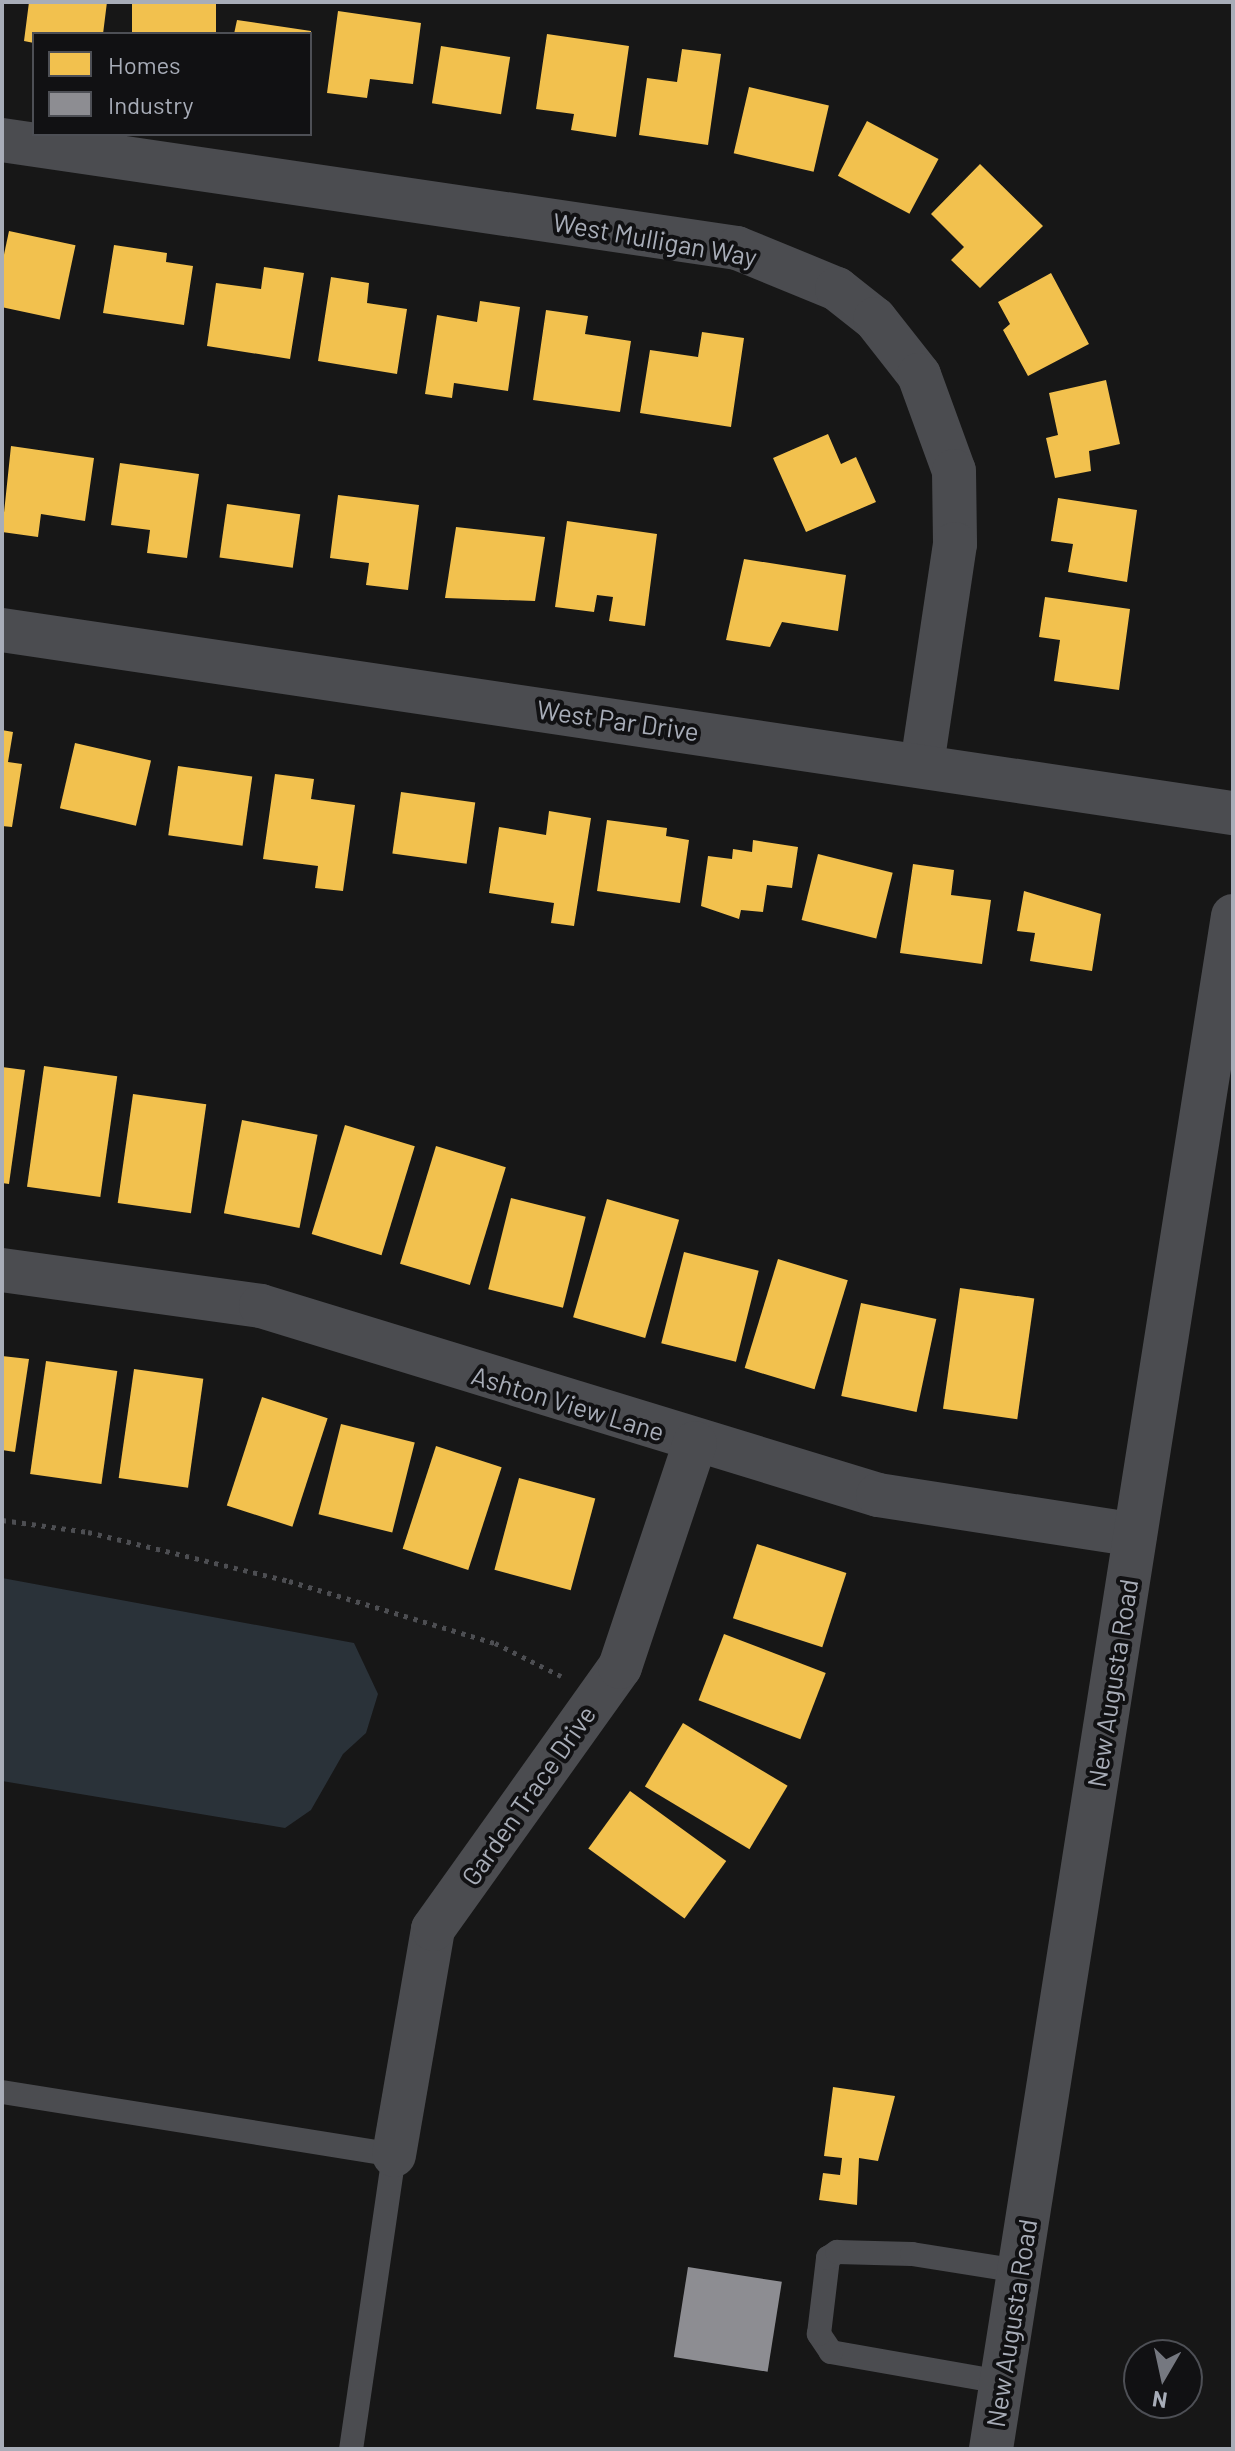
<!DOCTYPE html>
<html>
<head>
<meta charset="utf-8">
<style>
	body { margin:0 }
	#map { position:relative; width:1235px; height:2451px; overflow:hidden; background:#171717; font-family:Barlow,sans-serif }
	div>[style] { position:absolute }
	.water>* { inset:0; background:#2a3239 }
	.homes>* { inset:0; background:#f2c14e; transform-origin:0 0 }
	.industry>* { inset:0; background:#8d8d92; transform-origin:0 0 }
	.path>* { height:5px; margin-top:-2.5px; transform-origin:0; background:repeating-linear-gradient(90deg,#4d4e52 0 4px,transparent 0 10px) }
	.service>* { height:24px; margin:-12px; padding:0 12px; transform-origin:12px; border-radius:12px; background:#4b4c50 }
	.minor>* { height:44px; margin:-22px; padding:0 22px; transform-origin:22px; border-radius:22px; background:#4b4c50 }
	.tertiary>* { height:44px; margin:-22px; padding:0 22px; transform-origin:22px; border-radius:22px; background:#4b4c50 }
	span { translate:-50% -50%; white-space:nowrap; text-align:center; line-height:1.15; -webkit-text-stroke:8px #111113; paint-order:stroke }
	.street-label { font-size:26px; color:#a8adb8 }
	.frame { position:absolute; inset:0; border:4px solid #a8adb8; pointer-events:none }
	.legend { position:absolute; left:32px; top:32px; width:280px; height:104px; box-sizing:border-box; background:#111113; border:2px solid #4d4f55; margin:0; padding:10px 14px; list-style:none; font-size:24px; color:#a8adb8 }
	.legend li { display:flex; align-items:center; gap:16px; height:40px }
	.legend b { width:40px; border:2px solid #4d4f55 }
	.north { position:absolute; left:1123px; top:2339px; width:80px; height:80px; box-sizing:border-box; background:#111113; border:2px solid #4d4f55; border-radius:50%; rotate:189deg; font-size:22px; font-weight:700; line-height:32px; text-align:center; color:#a8adb8 }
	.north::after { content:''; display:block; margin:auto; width:28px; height:36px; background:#757880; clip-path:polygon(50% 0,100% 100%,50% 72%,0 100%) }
</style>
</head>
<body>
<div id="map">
	<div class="water">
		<i style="clip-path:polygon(2px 1578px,354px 1643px,378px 1694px,366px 1733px,343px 1754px,311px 1810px,285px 1828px,2px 1781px)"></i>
	</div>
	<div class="homes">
		<i style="clip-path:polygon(29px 2px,107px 2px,103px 34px,34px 34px,34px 43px,24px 41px)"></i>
		<i style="left:132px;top:2px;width:84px;height:32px"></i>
		<i style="clip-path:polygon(338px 11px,421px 23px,413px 84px,370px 79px,367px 98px,327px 93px)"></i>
		<i style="clip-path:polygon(237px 20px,311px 31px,311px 34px,234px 34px)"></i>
		<i style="clip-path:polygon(547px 34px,629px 46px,616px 137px,571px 130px,574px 114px,536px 109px)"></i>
		<i style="left:441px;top:46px;width:70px;height:58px;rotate:9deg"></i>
		<i style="clip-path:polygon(682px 49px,721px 54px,708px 145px,639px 135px,647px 78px,677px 82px)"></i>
		<i style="left:749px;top:87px;width:82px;height:68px;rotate:13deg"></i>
		<i style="left:867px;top:121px;width:81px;height:62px;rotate:28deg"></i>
		<i style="clip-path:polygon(980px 164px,1043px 226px,980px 288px,951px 260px,964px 247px,931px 214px)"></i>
		<i style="left:9px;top:231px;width:68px;height:76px;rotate:12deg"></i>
		<i style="clip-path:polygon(114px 245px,167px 253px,166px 262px,193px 266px,184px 325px,103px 313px)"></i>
		<i style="clip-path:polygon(264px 267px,304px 273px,290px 359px,207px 346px,216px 283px,261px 289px)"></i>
		<i style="clip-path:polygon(1051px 273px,1089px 344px,1028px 376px,1003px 330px,1010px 324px,998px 302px)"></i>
		<i style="clip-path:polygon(331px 277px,369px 283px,367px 303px,407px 309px,397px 374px,318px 361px)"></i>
		<i style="clip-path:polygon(480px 301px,520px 307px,508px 391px,454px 383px,452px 398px,425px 394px,437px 315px,477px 322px)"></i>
		<i style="clip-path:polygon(546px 310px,588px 316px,585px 334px,631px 341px,620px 412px,533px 400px)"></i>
		<i style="clip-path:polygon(702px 332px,744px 338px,731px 427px,640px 413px,650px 350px,698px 357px)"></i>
		<i style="clip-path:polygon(1106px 380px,1120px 444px,1089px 451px,1091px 471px,1055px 478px,1046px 438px,1058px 435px,1049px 393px)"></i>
		<i style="clip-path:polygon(828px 434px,841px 464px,856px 457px,876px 502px,806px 532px,773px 458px)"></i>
		<i style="clip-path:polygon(11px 446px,94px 458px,85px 521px,41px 514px,38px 537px,2px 532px)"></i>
		<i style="clip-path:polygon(120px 463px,199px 474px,187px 558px,147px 553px,150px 530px,111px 525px)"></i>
		<i style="clip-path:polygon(338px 495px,419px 505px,408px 590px,366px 585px,369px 563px,330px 558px)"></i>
		<i style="clip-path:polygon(1058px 498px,1137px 510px,1127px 582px,1068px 572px,1073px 544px,1051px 541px)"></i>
		<i style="left:227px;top:504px;width:74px;height:54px;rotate:8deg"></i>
		<i style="clip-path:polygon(567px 521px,657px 534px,645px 626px,609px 621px,613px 597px,597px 595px,594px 612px,555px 607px)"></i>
		<i style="clip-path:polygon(456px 527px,545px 537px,535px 601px,445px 598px)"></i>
		<i style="clip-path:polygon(744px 559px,846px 575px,838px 631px,782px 622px,770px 647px,726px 640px)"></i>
		<i style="clip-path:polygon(1045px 597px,1130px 609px,1119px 690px,1054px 681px,1060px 640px,1039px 637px)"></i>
		<i style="clip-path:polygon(2px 730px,13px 732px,8px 762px,22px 764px,12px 827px,2px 826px)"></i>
		<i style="left:75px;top:743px;width:78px;height:67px;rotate:13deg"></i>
		<i style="left:178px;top:766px;width:75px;height:70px;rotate:8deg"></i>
		<i style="clip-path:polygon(275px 774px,314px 779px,311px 799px,355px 805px,343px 891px,315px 888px,318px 866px,263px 859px)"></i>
		<i style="left:401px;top:792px;width:75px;height:62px;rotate:8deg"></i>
		<i style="clip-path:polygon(549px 811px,591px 818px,574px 926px,551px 923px,554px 903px,489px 893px,499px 827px,546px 835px)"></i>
		<i style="clip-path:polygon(607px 820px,667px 828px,666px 836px,689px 840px,680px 903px,597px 891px)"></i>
		<i style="clip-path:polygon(753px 840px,798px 847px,792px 888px,767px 885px,763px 912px,741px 910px,739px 919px,701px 906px,708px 856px,732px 859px,733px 849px,752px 852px)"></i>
		<i style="left:818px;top:854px;width:77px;height:68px;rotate:14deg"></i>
		<i style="clip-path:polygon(913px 864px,954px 870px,951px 895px,991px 900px,982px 964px,900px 953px)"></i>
		<i style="clip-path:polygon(1024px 891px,1101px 914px,1092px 971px,1030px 961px,1035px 933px,1017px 931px)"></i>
		<i style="left:44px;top:1066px;width:74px;height:122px;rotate:8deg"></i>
		<i style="clip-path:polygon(2px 1067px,25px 1070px,9px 1184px,2px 1183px)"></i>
		<i style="left:133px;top:1094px;width:74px;height:110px;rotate:8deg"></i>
		<i style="left:242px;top:1120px;width:77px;height:95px;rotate:11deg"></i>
		<i style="left:345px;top:1125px;width:73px;height:114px;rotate:17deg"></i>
		<i style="left:436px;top:1146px;width:73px;height:123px;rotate:17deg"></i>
		<i style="left:511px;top:1198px;width:77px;height:94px;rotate:14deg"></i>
		<i style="left:607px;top:1199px;width:75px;height:123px;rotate:16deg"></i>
		<i style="left:684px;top:1252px;width:77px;height:94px;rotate:14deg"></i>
		<i style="left:778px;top:1259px;width:73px;height:114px;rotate:17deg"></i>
		<i style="left:960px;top:1288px;width:75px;height:122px;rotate:8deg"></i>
		<i style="left:861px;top:1303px;width:77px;height:95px;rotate:12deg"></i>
		<i style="clip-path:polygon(2px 1356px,29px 1359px,15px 1452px,2px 1450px)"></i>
		<i style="left:46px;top:1361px;width:72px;height:114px;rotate:8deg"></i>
		<i style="left:134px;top:1369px;width:70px;height:110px;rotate:8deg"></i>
		<i style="left:262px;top:1397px;width:69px;height:114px;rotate:18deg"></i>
		<i style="left:341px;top:1424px;width:76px;height:93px;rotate:14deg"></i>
		<i style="left:436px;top:1446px;width:69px;height:108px;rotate:18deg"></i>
		<i style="left:519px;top:1478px;width:79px;height:95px;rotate:15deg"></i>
		<i style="left:757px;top:1544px;width:94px;height:78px;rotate:18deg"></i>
		<i style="left:724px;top:1634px;width:109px;height:71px;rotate:21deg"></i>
		<i style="left:683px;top:1723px;width:122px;height:74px;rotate:31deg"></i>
		<i style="left:630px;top:1791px;width:119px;height:71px;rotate:36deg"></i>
		<i style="clip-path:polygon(833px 2087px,895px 2096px,878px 2161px,859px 2158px,857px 2205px,819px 2200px,823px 2173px,840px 2175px,842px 2158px,824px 2156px)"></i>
	</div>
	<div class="industry">
		<i style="left:688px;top:2267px;width:95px;height:91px;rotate:9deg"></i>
	</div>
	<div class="path">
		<i style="left:2px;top:1520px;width:87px;rotate:7.9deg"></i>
		<i style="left:88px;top:1532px;width:207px;rotate:13.7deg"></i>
		<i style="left:289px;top:1581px;width:215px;rotate:16.8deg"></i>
		<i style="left:495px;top:1643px;width:74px;rotate:26.6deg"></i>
	</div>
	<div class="service">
		<i style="left:2px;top:2092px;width:397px;rotate:9.1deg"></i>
		<i style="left:394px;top:2155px;width:297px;rotate:98.3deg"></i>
		<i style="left:1001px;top:2382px;width:173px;rotate:-170deg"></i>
		<i style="left:831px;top:2352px;width:22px;rotate:-124deg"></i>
		<i style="left:819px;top:2334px;width:77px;rotate:-83.2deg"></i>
		<i style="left:828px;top:2258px;width:11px;rotate:-34deg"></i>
		<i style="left:837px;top:2252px;width:75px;rotate:1.5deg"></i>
		<i style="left:912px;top:2254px;width:108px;rotate:9deg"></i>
	</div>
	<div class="minor">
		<i style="left:2px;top:140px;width:743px;rotate:8.36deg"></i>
		<i style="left:737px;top:248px;width:108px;rotate:22.3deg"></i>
		<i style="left:837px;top:289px;width:48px;rotate:38.3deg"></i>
		<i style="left:875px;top:319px;width:71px;rotate:51.8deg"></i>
		<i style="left:919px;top:375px;width:102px;rotate:70deg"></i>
		<i style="left:954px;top:471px;width:73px;rotate:89.2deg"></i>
		<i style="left:955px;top:544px;width:222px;rotate:98.5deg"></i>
		<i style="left:2px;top:630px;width:1245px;rotate:8.46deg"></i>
		<i style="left:2px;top:1270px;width:261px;rotate:7.9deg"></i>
		<i style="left:261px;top:1306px;width:645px;rotate:17.03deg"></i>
		<i style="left:878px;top:1495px;width:260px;rotate:8.8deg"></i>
		<i style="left:394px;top:2155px;width:229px;rotate:-80.2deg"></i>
		<i style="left:433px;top:1929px;width:322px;rotate:-54.5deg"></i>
		<i style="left:620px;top:1667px;width:236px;rotate:-71.5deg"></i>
	</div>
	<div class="tertiary">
		<i style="left:991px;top:2449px;width:1552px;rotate:-81.03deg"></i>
	</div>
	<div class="street-label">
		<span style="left:655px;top:239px;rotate:10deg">West Mulligan Way</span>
		<span style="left:618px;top:720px;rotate:8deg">West Par Drive</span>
		<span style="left:568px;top:1403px;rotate:17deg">Ashton View Lane</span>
		<span style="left:1112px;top:1683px;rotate:-81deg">New Augusta Road</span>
		<span style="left:528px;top:1795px;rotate:-55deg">Garden Trace Drive</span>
		<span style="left:1011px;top:2323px;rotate:-81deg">New Augusta Road</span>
	</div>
	<div class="frame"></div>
	<ul class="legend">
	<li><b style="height:22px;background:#f2c14e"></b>Homes</li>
	<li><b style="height:22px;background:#8d8d92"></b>Industry</li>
	</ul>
	<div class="north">N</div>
</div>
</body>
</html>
